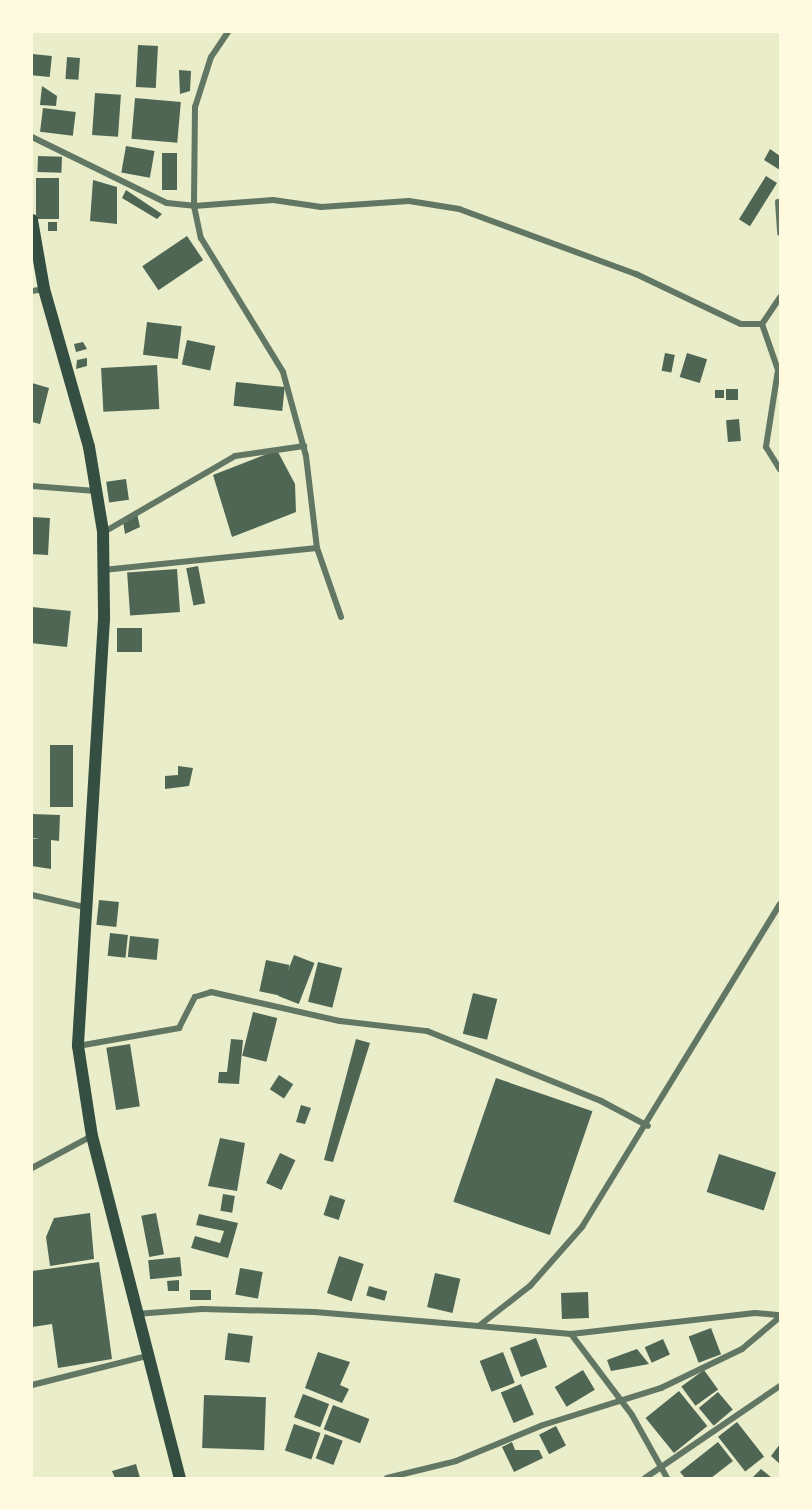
<!DOCTYPE html>
<html>
<head>
<meta charset="utf-8">
<style>
	body { margin:0 }
	#map { position:relative; width:812px; height:1510px; overflow:hidden; background:#e9edc9; font-family:Merriweather,serif }
	div>[style] { position:absolute }
	.building>* { inset:0; background:#4f6655; transform-origin:0 0 }
	.minor>* { height:6px; margin:-3px; padding:0 3px; transform-origin:3px; border-radius:3px; background:#617663 }
	.primary>* { height:12px; margin:-6px; padding:0 6px; transform-origin:6px; border-radius:6px; background:#344e41 }
	span { translate:-50% -50%; white-space:nowrap; text-align:center; line-height:1.15; -webkit-text-stroke:6px #fefae0; paint-order:stroke }
	.frame { position:absolute; inset:0; border:33px solid #fefae0; pointer-events:none }
</style>
</head>
<body>
<div id="map">
	<div class="building">
		<i style="left:138px;top:45px;width:20px;height:42px;rotate:3deg"></i>
		<i style="left:32px;top:54px;width:20px;height:21px;rotate:6deg"></i>
		<i style="left:67px;top:57px;width:13px;height:22px;rotate:4deg"></i>
		<i style="clip-path:polygon(179px 70px,191px 71px,190px 91px,180px 94px)"></i>
		<i style="clip-path:polygon(42px 86px,57px 96px,56px 106px,40px 105px)"></i>
		<i style="left:95px;top:93px;width:26px;height:42px;rotate:4deg"></i>
		<i style="left:135px;top:98px;width:46px;height:41px;rotate:5deg"></i>
		<i style="left:43px;top:108px;width:33px;height:24px;rotate:7deg"></i>
		<i style="left:126px;top:146px;width:29px;height:27px;rotate:10deg"></i>
		<i style="clip-path:polygon(770px 149px,780px 156px,780px 170px,764px 160px)"></i>
		<i style="left:162px;top:153px;width:15px;height:37px"></i>
		<i style="left:38px;top:156px;width:24px;height:16px;rotate:2deg"></i>
		<i style="left:766px;top:176px;width:13px;height:51px;rotate:32deg"></i>
		<i style="left:36px;top:178px;width:23px;height:41px"></i>
		<i style="clip-path:polygon(93px 180px,117px 187px,117px 224px,90px 221px)"></i>
		<i style="clip-path:polygon(126px 190px,162px 214px,157px 219px,122px 198px)"></i>
		<i style="left:48px;top:222px;width:9px;height:9px"></i>
		<i style="left:187px;top:236px;width:29px;height:54px;rotate:56deg"></i>
		<i style="left:147px;top:322px;width:35px;height:33px;rotate:7deg"></i>
		<i style="left:187px;top:340px;width:29px;height:25px;rotate:12deg"></i>
		<i style="clip-path:polygon(83px 342px,87px 349px,76px 352px,74px 344px)"></i>
		<i style="left:665px;top:353px;width:10px;height:18px;rotate:11deg"></i>
		<i style="left:687px;top:353px;width:21px;height:25px;rotate:17deg"></i>
		<i style="clip-path:polygon(87px 358px,87px 366px,76px 369px,77px 360px)"></i>
		<i style="left:157px;top:365px;width:44px;height:56px;rotate:87deg"></i>
		<i style="left:236px;top:382px;width:49px;height:24px;rotate:6deg"></i>
		<i style="clip-path:polygon(32px 383px,49px 388px,40px 424px,32px 422px)"></i>
		<i style="left:726px;top:389px;width:12px;height:11px"></i>
		<i style="left:715px;top:390px;width:9px;height:8px"></i>
		<i style="left:739px;top:419px;width:22px;height:13px;rotate:85deg"></i>
		<i style="clip-path:polygon(277px 450px,295px 484px,296px 512px,232px 537px,213px 475px)"></i>
		<i style="left:126px;top:479px;width:21px;height:20px;rotate:82deg"></i>
		<i style="clip-path:polygon(137px 514px,140px 527px,125px 534px,123px 521px)"></i>
		<i style="left:32px;top:517px;width:18px;height:37px;rotate:3deg"></i>
		<i style="left:198px;top:566px;width:38px;height:12px;rotate:79deg"></i>
		<i style="left:177px;top:569px;width:43px;height:50px;rotate:86deg"></i>
		<i style="left:32px;top:607px;width:39px;height:36px;rotate:6deg"></i>
		<i style="left:117px;top:628px;width:25px;height:24px"></i>
		<i style="left:50px;top:745px;width:23px;height:62px"></i>
		<i style="clip-path:polygon(178px 766px,193px 768px,189px 786px,165px 789px,165px 776px,178px 775px)"></i>
		<i style="clip-path:polygon(32px 814px,60px 815px,59px 841px,51px 840px,51px 869px,32px 866px,32px 839px,39px 839px,32px 838px)"></i>
		<i style="left:99px;top:900px;width:20px;height:25px;rotate:6deg"></i>
		<i style="left:110px;top:933px;width:18px;height:23px;rotate:6deg"></i>
		<i style="left:130px;top:936px;width:29px;height:21px;rotate:6deg"></i>
		<i style="left:294px;top:955px;width:22px;height:44px;rotate:21deg"></i>
		<i style="left:266px;top:960px;width:24px;height:32px;rotate:12deg"></i>
		<i style="left:318px;top:962px;width:25px;height:41px;rotate:14deg"></i>
		<i style="left:473px;top:993px;width:25px;height:42px;rotate:14deg"></i>
		<i style="left:253px;top:1012px;width:25px;height:45px;rotate:14deg"></i>
		<i style="clip-path:polygon(231px 1039px,243px 1040px,239px 1084px,218px 1083px,219px 1072px,227px 1072px)"></i>
		<i style="clip-path:polygon(356px 1039px,370px 1043px,333px 1162px,324px 1160px)"></i>
		<i style="left:130px;top:1044px;width:63px;height:24px;rotate:81deg"></i>
		<i style="left:279px;top:1075px;width:17px;height:17px;rotate:33deg"></i>
		<i style="left:496px;top:1078px;width:102px;height:131px;rotate:19deg"></i>
		<i style="clip-path:polygon(301px 1105px,311px 1108px,305px 1124px,296px 1122px)"></i>
		<i style="clip-path:polygon(220px 1138px,245px 1143px,237px 1191px,208px 1186px)"></i>
		<i style="left:280px;top:1153px;width:17px;height:33px;rotate:25deg"></i>
		<i style="left:719px;top:1154px;width:60px;height:40px;rotate:18deg"></i>
		<i style="left:223px;top:1194px;width:12px;height:17px;rotate:9deg"></i>
		<i style="left:330px;top:1195px;width:16px;height:21px;rotate:18deg"></i>
		<i style="clip-path:polygon(90px 1213px,94px 1259px,50px 1266px,46px 1237px,54px 1218px)"></i>
		<i style="left:156px;top:1213px;width:42px;height:15px;rotate:79deg"></i>
		<i style="clip-path:polygon(199px 1214px,238px 1223px,228px 1258px,191px 1248px,195px 1236px,220px 1243px,224px 1231px,196px 1225px)"></i>
		<i style="left:339px;top:1256px;width:26px;height:39px;rotate:18deg"></i>
		<i style="left:180px;top:1257px;width:19px;height:32px;rotate:84deg"></i>
		<i style="clip-path:polygon(99px 1262px,112px 1359px,58px 1368px,52px 1324px,32px 1327px,32px 1271px)"></i>
		<i style="left:240px;top:1268px;width:23px;height:27px;rotate:10deg"></i>
		<i style="left:435px;top:1273px;width:26px;height:35px;rotate:13deg"></i>
		<i style="clip-path:polygon(179px 1280px,179px 1291px,168px 1291px,167px 1281px)"></i>
		<i style="left:369px;top:1286px;width:19px;height:10px;rotate:16deg"></i>
		<i style="left:211px;top:1290px;width:10px;height:21px;rotate:90deg"></i>
		<i style="left:588px;top:1292px;width:26px;height:27px;rotate:88deg"></i>
		<i style="left:711px;top:1328px;width:28px;height:24px;rotate:69deg"></i>
		<i style="left:228px;top:1333px;width:25px;height:27px;rotate:7deg"></i>
		<i style="left:536px;top:1338px;width:31px;height:28px;rotate:69deg"></i>
		<i style="left:663px;top:1339px;width:17px;height:20px;rotate:66deg"></i>
		<i style="clip-path:polygon(637px 1349px,649px 1364px,611px 1371px,607px 1360px)"></i>
		<i style="clip-path:polygon(318px 1352px,350px 1362px,340px 1385px,349px 1389px,342px 1403px,305px 1388px)"></i>
		<i style="left:503px;top:1352px;width:33px;height:25px;rotate:69deg"></i>
		<i style="left:583px;top:1370px;width:23px;height:33px;rotate:59deg"></i>
		<i style="left:704px;top:1370px;width:24px;height:28px;rotate:54deg"></i>
		<i style="left:521px;top:1384px;width:33px;height:22px;rotate:67deg"></i>
		<i style="left:679px;top:1391px;width:45px;height:43px;rotate:51deg"></i>
		<i style="left:718px;top:1392px;width:23px;height:25px;rotate:50deg"></i>
		<i style="left:303px;top:1394px;width:28px;height:25px;rotate:21deg"></i>
		<i style="left:204px;top:1395px;width:62px;height:53px;rotate:2deg"></i>
		<i style="left:333px;top:1405px;width:39px;height:26px;rotate:21deg"></i>
		<i style="left:737px;top:1422px;width:44px;height:24px;rotate:52deg"></i>
		<i style="left:294px;top:1424px;width:28px;height:28px;rotate:19deg"></i>
		<i style="left:556px;top:1426px;width:22px;height:19px;rotate:63deg"></i>
		<i style="left:325px;top:1434px;width:19px;height:26px;rotate:21deg"></i>
		<i style="clip-path:polygon(512px 1442px,515px 1450px,539px 1450px,543px 1458px,514px 1472px,502px 1447px)"></i>
		<i style="clip-path:polygon(718px 1442px,733px 1461px,711px 1478px,685px 1478px,680px 1472px)"></i>
		<i style="clip-path:polygon(780px 1444px,780px 1464px,771px 1456px)"></i>
		<i style="clip-path:polygon(136px 1464px,140px 1478px,115px 1478px,112px 1471px)"></i>
		<i style="clip-path:polygon(761px 1469px,772px 1478px,752px 1478px)"></i>
	</div>
	<div class="minor">
		<i style="left:228px;top:32px;width:30px;rotate:124deg"></i>
		<i style="left:211px;top:57px;width:52px;rotate:107.7deg"></i>
		<i style="left:195px;top:107px;width:99px;rotate:90.6deg"></i>
		<i style="left:194px;top:206px;width:79px;rotate:-4.3deg"></i>
		<i style="left:273px;top:200px;width:49px;rotate:8.3deg"></i>
		<i style="left:321px;top:207px;width:88px;rotate:-3.9deg"></i>
		<i style="left:409px;top:201px;width:51px;rotate:9.1deg"></i>
		<i style="left:459px;top:209px;width:189px;rotate:20.2deg"></i>
		<i style="left:636px;top:274px;width:116px;rotate:25.5deg"></i>
		<i style="left:741px;top:324px;width:21px"></i>
		<i style="left:762px;top:324px;width:32px;rotate:-56deg"></i>
		<i style="left:32px;top:137px;width:150px;rotate:26.1deg"></i>
		<i style="left:167px;top:203px;width:27px;rotate:6deg"></i>
		<i style="left:194px;top:206px;width:33px;rotate:78deg"></i>
		<i style="left:201px;top:238px;width:157px;rotate:58.5deg"></i>
		<i style="left:283px;top:372px;width:87px;rotate:74.7deg"></i>
		<i style="left:306px;top:456px;width:93px;rotate:83.2deg"></i>
		<i style="left:317px;top:548px;width:73px;rotate:70.8deg"></i>
		<i style="left:778px;top:202px;width:31px;rotate:86deg"></i>
		<i style="left:32px;top:291px;width:12px;rotate:-9deg"></i>
		<i style="left:762px;top:324px;width:49px;rotate:70.8deg"></i>
		<i style="left:778px;top:370px;width:78px;rotate:98.9deg"></i>
		<i style="left:766px;top:447px;width:26px;rotate:58deg"></i>
		<i style="left:32px;top:486px;width:64px;rotate:4.5deg"></i>
		<i style="left:104px;top:532px;width:151px;rotate:-30.1deg"></i>
		<i style="left:235px;top:456px;width:70px;rotate:-8.2deg"></i>
		<i style="left:103px;top:570px;width:215px;rotate:-5.9deg"></i>
		<i style="left:32px;top:895px;width:53px;rotate:13deg"></i>
		<i style="left:78px;top:1046px;width:103px;rotate:-10.1deg"></i>
		<i style="left:179px;top:1028px;width:35px;rotate:-63deg"></i>
		<i style="left:195px;top:997px;width:17px;rotate:-17deg"></i>
		<i style="left:211px;top:992px;width:132px;rotate:12.7deg"></i>
		<i style="left:340px;top:1021px;width:88px;rotate:6.6deg"></i>
		<i style="left:427px;top:1031px;width:188px;rotate:21.9deg"></i>
		<i style="left:601px;top:1101px;width:53px;rotate:28deg"></i>
		<i style="left:32px;top:1168px;width:68px;rotate:-28.1deg"></i>
		<i style="left:136px;top:1314px;width:66px;rotate:-4.3deg"></i>
		<i style="left:202px;top:1309px;width:113px;rotate:1.5deg"></i>
		<i style="left:315px;top:1312px;width:257px;rotate:4.9deg"></i>
		<i style="left:571px;top:1334px;width:185px;rotate:-6.5deg"></i>
		<i style="left:755px;top:1313px;width:25px;rotate:5deg"></i>
		<i style="left:480px;top:1325px;width:63px;rotate:-38deg"></i>
		<i style="left:530px;top:1286px;width:79px;rotate:-48.6deg"></i>
		<i style="left:582px;top:1227px;width:379px;rotate:-58.5deg"></i>
		<i style="left:571px;top:1334px;width:101px;rotate:53deg"></i>
		<i style="left:632px;top:1415px;width:72px;rotate:60.9deg"></i>
		<i style="left:32px;top:1385px;width:119px;rotate:-14.2deg"></i>
		<i style="left:387px;top:1478px;width:71px;rotate:-13.8deg"></i>
		<i style="left:456px;top:1461px;width:94px;rotate:-22.5deg"></i>
		<i style="left:543px;top:1425px;width:124px;rotate:-17.4deg"></i>
		<i style="left:661px;top:1388px;width:90px;rotate:-25.7deg"></i>
		<i style="left:742px;top:1349px;width:50px;rotate:-40.1deg"></i>
		<i style="left:645px;top:1478px;width:163px;rotate:-34.3deg"></i>
	</div>
	<div class="primary">
		<i style="left:32px;top:220px;width:70px;rotate:80.1deg"></i>
		<i style="left:44px;top:289px;width:164px;rotate:74.1deg"></i>
		<i style="left:89px;top:447px;width:86px;rotate:80.6deg"></i>
		<i style="left:103px;top:532px;width:87px;rotate:89.3deg"></i>
		<i style="left:104px;top:619px;width:428px;rotate:93.5deg"></i>
		<i style="left:78px;top:1046px;width:91px;rotate:81.2deg"></i>
		<i style="left:92px;top:1136px;width:353px;rotate:75.6deg"></i>
	</div>
	<div class="frame"></div>
</div>
</body>
</html>
